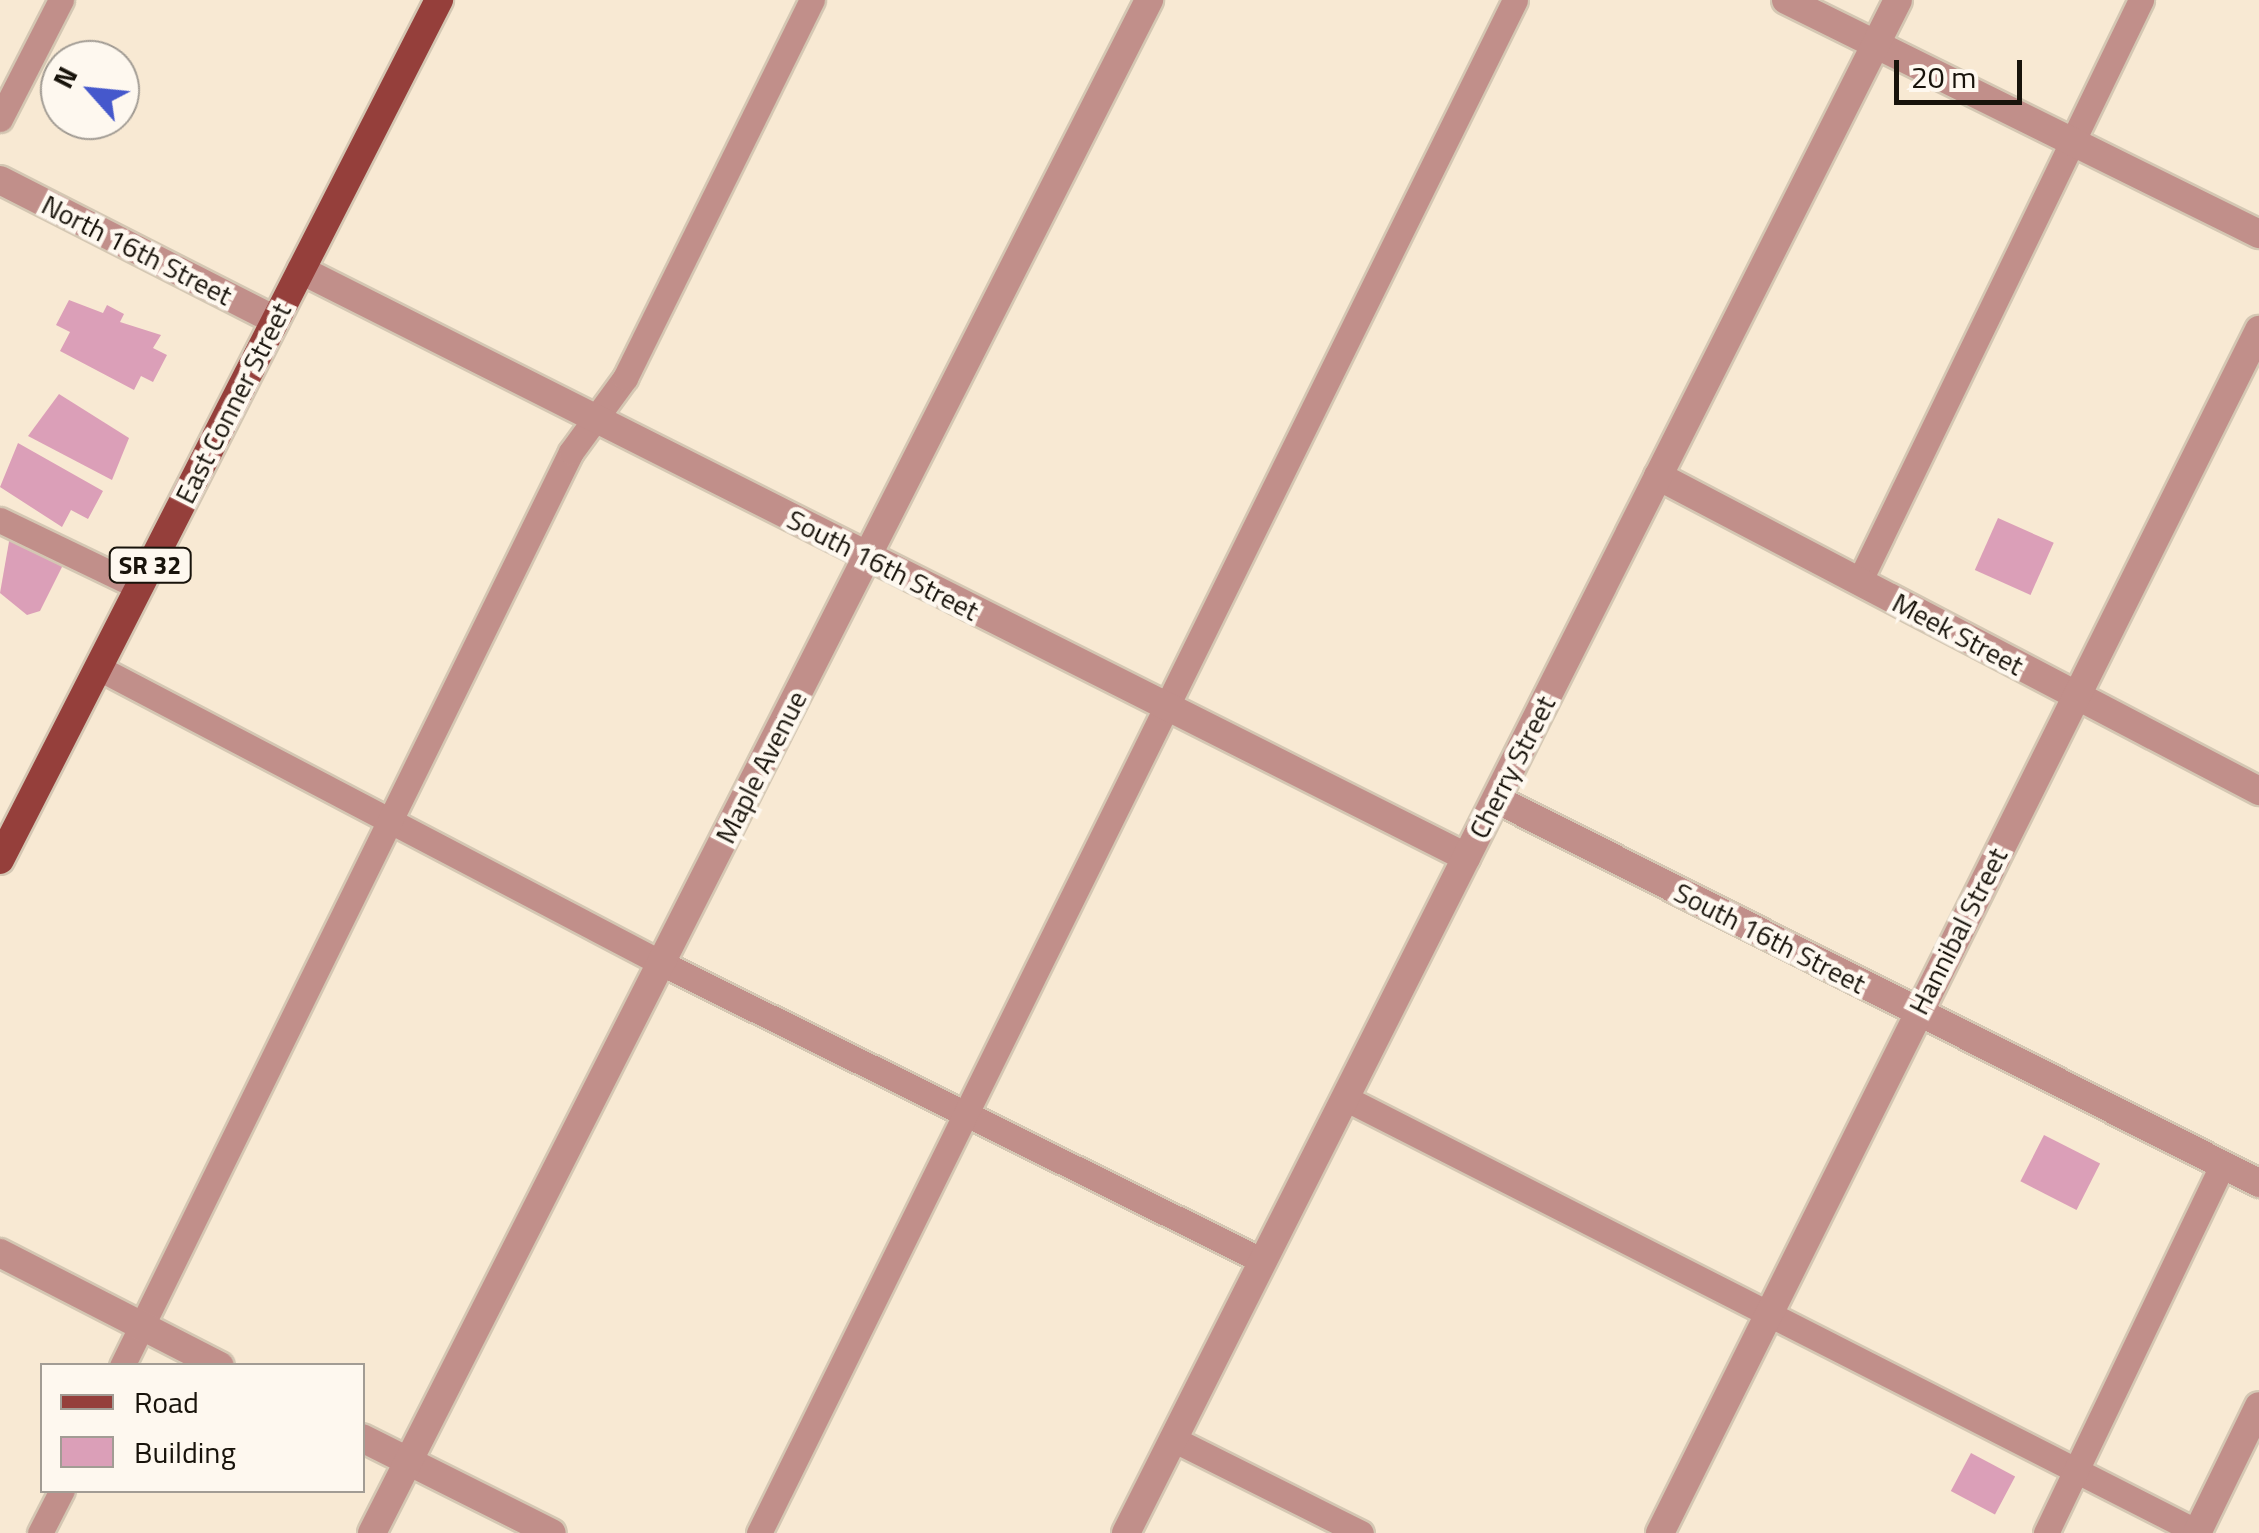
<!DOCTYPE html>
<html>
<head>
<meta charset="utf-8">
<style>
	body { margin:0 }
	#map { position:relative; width:2259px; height:1533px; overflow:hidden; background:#f8e9d3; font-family:"Titillium Web",sans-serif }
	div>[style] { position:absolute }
	.building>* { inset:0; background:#db9fb8; transform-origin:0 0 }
	.roads { filter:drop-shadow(2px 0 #d4c7b3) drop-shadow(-2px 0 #d4c7b3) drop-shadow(0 2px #d4c7b3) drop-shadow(0 -2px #d4c7b3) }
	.service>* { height:25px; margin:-12.5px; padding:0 12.5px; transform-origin:12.5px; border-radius:12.5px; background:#c18f8a }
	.minor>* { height:28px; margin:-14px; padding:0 14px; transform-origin:14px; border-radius:14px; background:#c18f8a }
	.tertiary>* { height:28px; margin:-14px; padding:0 14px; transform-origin:14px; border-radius:14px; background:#c18f8a }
	.primary>* { height:28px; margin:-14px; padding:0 14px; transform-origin:14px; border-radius:14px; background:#953f3b }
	span { translate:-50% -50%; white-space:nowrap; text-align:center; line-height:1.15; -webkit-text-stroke:9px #fef8ef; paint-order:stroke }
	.shield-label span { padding:2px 8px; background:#fef8ef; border:2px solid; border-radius:8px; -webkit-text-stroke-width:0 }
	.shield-label { font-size:25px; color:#18130b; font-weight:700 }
	.street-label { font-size:28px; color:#18130b }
	.legend { position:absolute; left:40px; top:1363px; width:325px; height:130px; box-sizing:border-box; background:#fef8ef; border:2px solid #a29c94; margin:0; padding:12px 18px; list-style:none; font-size:30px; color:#18130b }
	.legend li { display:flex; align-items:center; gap:20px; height:50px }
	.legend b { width:50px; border:2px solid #a29c94 }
	.north { position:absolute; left:40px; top:40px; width:100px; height:100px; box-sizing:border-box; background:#fef8ef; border:2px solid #a29c94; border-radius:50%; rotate:297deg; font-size:28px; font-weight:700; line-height:40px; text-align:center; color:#18130b }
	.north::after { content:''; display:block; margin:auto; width:35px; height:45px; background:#4558cc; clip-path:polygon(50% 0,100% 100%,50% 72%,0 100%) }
	.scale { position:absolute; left:1894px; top:60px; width:128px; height:45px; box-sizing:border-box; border:5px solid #18130b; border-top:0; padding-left:12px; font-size:30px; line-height:35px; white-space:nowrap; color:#18130b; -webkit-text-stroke:8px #fef8ef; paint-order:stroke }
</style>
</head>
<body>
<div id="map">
	<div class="building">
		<i style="clip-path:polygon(69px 300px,103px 313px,107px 305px,124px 314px,120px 322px,161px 335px,153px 348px,167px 355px,153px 382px,141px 376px,134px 390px,60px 351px,70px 332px,56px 325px)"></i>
		<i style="clip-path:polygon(59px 394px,129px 438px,112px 480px,28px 436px)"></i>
		<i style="clip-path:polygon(18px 443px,103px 491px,88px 519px,71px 510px,62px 527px,0 487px)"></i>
		<i style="left:1998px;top:518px;width:61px;height:57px;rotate:24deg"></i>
		<i style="clip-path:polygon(10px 536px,64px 563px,40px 611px,27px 615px,0 593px)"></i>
		<i style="left:2044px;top:1135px;width:63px;height:52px;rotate:27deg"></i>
		<i style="left:1971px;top:1453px;width:50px;height:43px;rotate:28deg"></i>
	</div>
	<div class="roads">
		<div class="service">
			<i style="left:0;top:119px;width:134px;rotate:-62.9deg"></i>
			<i style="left:0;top:520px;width:154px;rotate:25.7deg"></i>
			<i style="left:1859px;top:582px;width:647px;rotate:-64.15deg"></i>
			<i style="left:97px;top:667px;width:637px;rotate:27.69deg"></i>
			<i style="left:661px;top:963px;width:672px;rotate:26.34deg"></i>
			<i style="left:1345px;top:1098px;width:956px;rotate:26.99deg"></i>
			<i style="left:122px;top:1366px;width:1018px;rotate:-63.84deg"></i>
			<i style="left:571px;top:452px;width:92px;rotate:-53.9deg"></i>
			<i style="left:625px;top:378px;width:422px;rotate:-63.7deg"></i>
			<i style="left:1173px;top:1439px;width:210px;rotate:26.6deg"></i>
			<i style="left:40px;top:1533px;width:48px;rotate:-62.9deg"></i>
			<i style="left:759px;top:1533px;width:1709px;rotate:-63.75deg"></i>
			<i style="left:2046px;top:1533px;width:408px;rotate:-64.4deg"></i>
		</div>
		<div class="minor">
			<i style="left:1786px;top:0;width:528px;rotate:26.32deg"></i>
			<i style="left:301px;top:270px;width:1305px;rotate:26.74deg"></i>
			<i style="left:1658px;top:476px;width:679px;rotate:27.66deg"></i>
			<i style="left:1496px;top:799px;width:854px;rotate:26.72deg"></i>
			<i style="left:0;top:1253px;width:247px;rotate:27.2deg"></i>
			<i style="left:362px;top:1438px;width:212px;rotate:26.6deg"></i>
			<i style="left:372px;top:1533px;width:1719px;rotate:-63.12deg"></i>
			<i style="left:1126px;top:1533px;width:1716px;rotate:-63.27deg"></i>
			<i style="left:1660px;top:1533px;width:1344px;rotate:-63.53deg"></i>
			<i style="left:2197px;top:1533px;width:141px;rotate:-64deg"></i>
		</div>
		<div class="tertiary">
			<i style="left:0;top:180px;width:309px;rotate:27deg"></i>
		</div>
		<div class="primary">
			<i style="left:0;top:860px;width:966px;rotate:-62.96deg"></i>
		</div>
	</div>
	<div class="shield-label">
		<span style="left:150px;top:565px">SR 32</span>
	</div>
	<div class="street-label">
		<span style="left:137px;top:250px;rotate:27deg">North 16th Street</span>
		<span style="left:233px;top:403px;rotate:-63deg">East Conner Street</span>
		<span style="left:883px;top:565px;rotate:27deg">South 16th Street</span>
		<span style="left:1958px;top:634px;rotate:28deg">Meek Street</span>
		<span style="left:761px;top:767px;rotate:-63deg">Maple Avenue</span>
		<span style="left:1512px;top:767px;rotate:-63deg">Cherry Street</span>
		<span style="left:1958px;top:931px;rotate:-63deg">Hannibal Street</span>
		<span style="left:1770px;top:938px;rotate:27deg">South 16th Street</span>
	</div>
	<ul class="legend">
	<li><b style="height:12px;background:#953f3b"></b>Road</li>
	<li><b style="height:28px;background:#db9fb8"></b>Building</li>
	</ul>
	<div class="north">N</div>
	<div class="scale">20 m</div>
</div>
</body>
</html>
